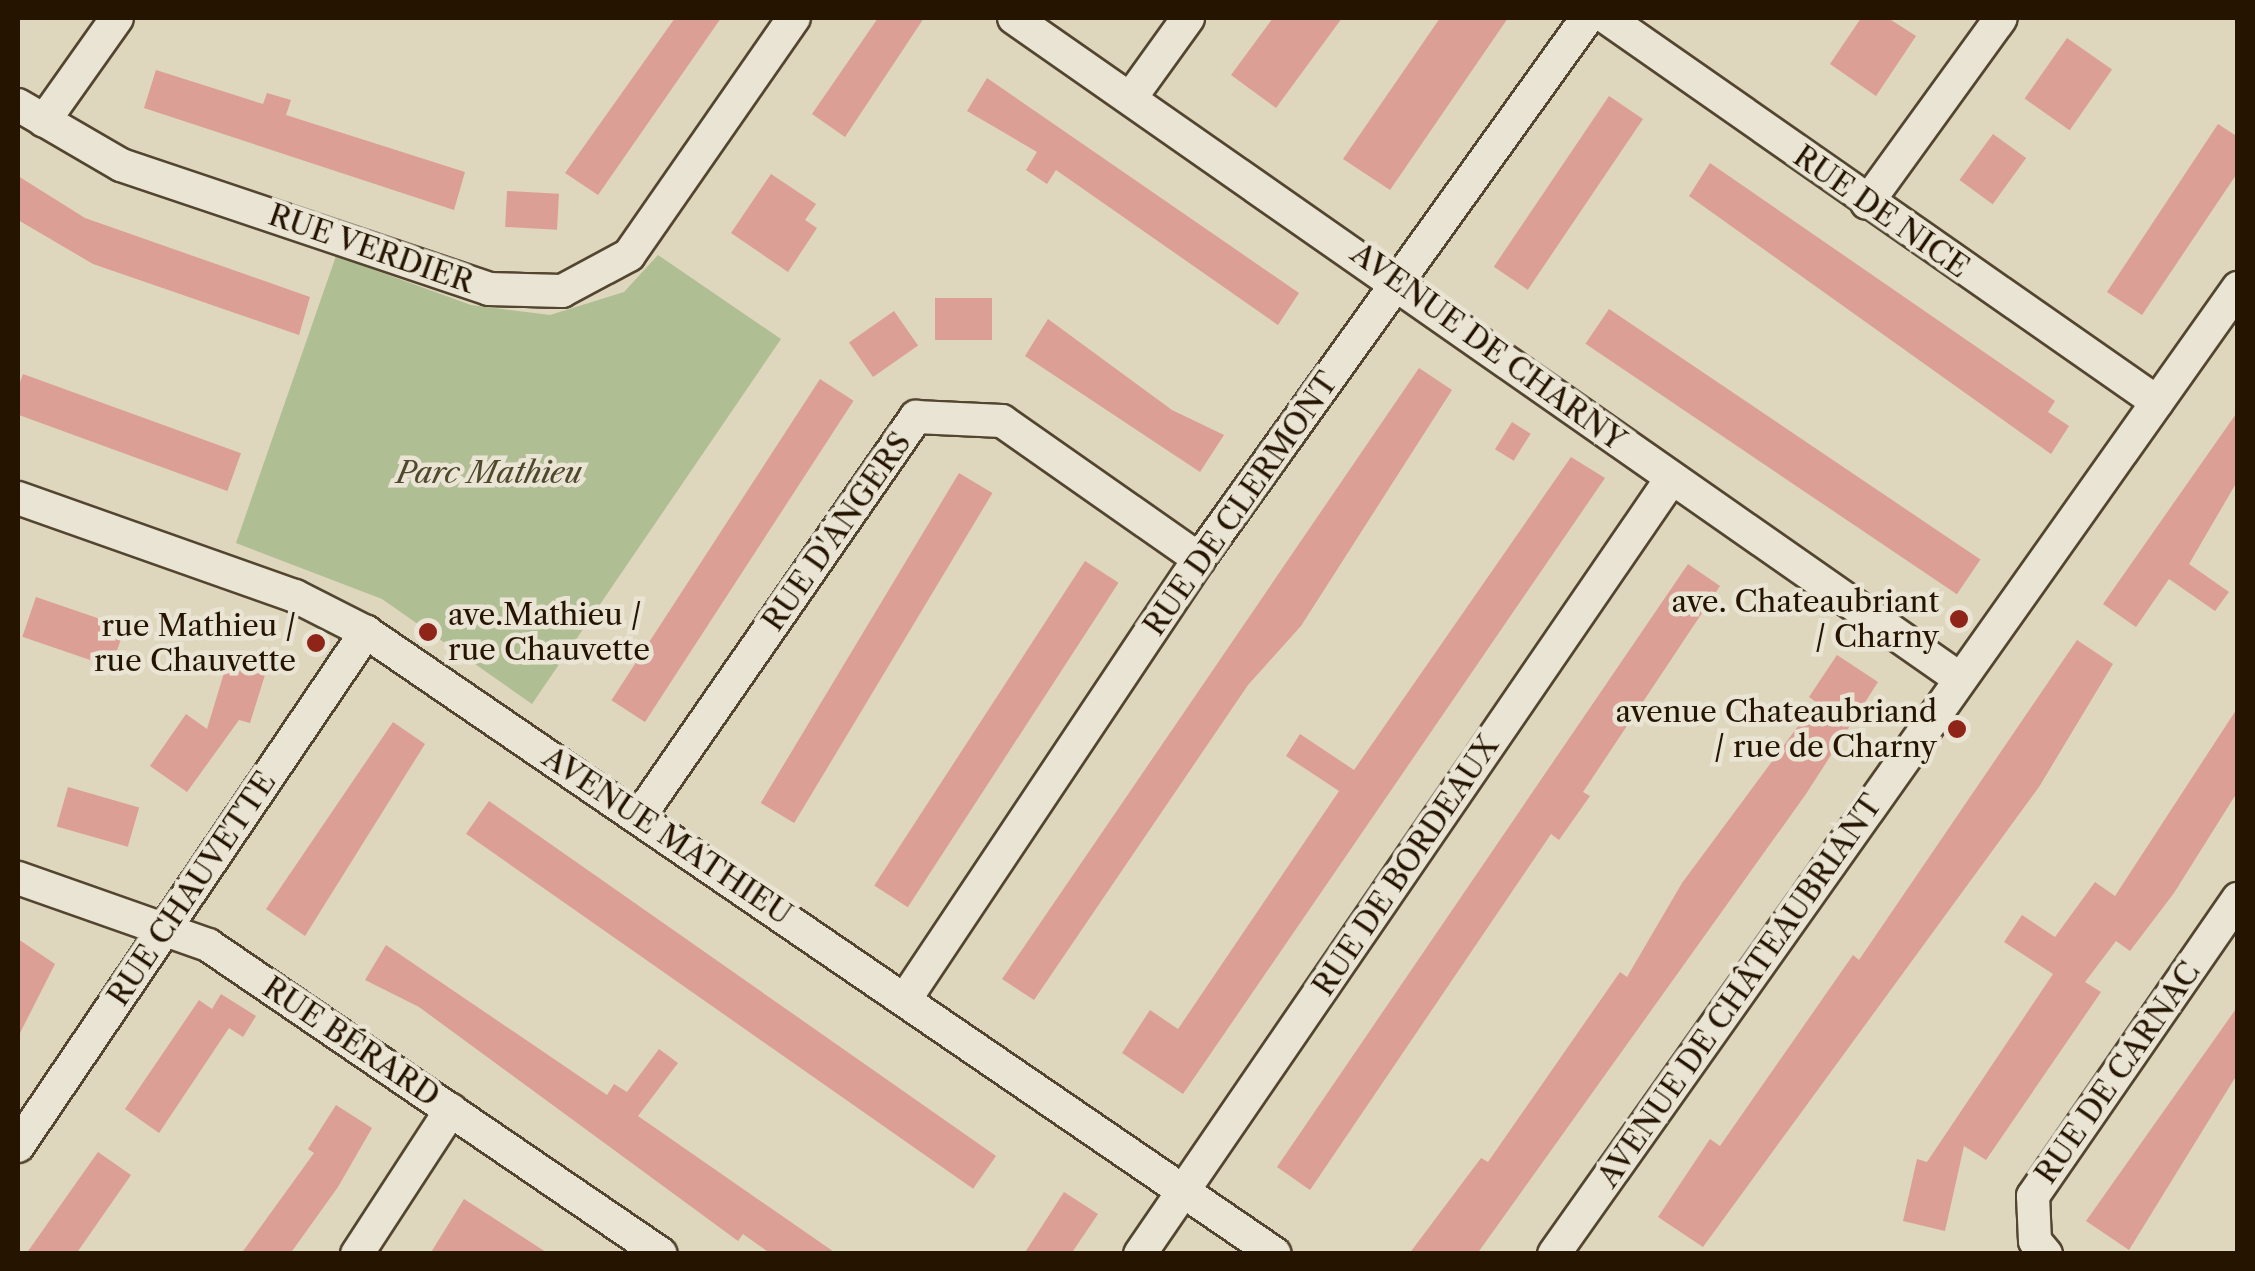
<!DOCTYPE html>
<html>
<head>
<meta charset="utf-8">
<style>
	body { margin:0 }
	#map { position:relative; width:2255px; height:1271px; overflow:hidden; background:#ded6bd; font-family:"Libre Caslon Text",serif }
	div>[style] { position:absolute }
	.green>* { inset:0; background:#afbe93 }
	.building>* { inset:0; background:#dc9f95; transform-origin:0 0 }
	.roads { filter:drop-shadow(2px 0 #53452f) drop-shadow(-2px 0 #53452f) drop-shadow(0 2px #53452f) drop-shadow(0 -2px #53452f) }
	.minor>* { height:32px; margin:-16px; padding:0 16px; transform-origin:16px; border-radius:16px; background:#eae4d4 }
	.dots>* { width:28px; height:28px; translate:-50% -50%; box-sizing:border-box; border:5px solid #eae4d4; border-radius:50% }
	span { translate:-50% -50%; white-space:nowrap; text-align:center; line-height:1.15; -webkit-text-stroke:9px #eae4d4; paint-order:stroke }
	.street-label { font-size:30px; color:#251500 }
	.park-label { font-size:30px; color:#4e482c; font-style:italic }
	.poi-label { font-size:30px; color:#251500 }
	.right { translate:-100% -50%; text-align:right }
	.left { translate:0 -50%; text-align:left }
	.frame { position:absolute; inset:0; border:20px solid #251500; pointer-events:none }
</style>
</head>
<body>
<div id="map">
	<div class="green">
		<i style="clip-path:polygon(658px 255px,781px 339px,532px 704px,382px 599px,236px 543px,336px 256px,471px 305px,550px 315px,624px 292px)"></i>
	</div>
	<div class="building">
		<i style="clip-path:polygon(675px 18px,721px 18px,598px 195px,565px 173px)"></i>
		<i style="clip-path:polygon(878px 18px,924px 18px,845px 137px,812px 114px)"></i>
		<i style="clip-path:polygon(1273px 18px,1342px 18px,1276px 108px,1231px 75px)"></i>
		<i style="clip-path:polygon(1440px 18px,1508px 18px,1390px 190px,1343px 159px)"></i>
		<i style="clip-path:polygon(1861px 18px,1888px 18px,1916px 36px,1876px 96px,1830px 64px)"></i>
		<i style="left:2067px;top:38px;width:55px;height:74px;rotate:35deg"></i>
		<i style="clip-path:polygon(156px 70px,263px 104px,267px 93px,291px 100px,286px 115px,465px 172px,454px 210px,144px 108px)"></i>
		<i style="clip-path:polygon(987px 78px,1299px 293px,1278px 325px,1056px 170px,1047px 184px,1026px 170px,1037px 152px,967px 111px)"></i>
		<i style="left:1609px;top:96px;width:41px;height:206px;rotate:34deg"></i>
		<i style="clip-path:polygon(2218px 124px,2238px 137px,2238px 172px,2142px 315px,2107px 292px)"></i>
		<i style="left:1993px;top:134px;width:41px;height:57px;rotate:36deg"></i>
		<i style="clip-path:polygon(1710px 163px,2055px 401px,2048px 412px,2069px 426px,2051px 454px,1689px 196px)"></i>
		<i style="clip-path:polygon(771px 174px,816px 204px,805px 220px,817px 228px,788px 272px,731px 233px)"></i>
		<i style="clip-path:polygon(18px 176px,85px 218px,310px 297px,299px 335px,93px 264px,18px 220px)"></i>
		<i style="left:507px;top:191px;width:52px;height:36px;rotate:3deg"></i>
		<i style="left:992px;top:298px;width:42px;height:57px;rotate:90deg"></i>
		<i style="left:1609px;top:309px;width:448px;height:42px;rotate:34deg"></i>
		<i style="left:894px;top:311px;width:42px;height:55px;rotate:55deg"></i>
		<i style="clip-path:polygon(1048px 319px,1172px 410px,1224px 435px,1200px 472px,1025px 356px)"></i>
		<i style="clip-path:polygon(1419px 368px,1452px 390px,1301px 626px,1248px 685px,1034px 1000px,1002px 979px)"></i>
		<i style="left:23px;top:374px;width:232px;height:40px;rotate:20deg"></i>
		<i style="left:820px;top:379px;width:40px;height:383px;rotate:33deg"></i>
		<i style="clip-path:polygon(2238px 411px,2238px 480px,2189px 564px,2229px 592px,2215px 611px,2169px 579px,2136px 627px,2103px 604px)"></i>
		<i style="left:1512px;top:422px;width:22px;height:32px;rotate:32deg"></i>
		<i style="clip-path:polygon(1571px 457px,1605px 478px,1183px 1094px,1122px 1053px,1150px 1010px,1178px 1029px,1339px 791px,1286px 756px,1300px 734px,1354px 770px)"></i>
		<i style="left:959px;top:473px;width:39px;height:385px;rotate:31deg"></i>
		<i style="left:1085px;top:561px;width:40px;height:387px;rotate:33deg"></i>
		<i style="clip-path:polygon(1688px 564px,1720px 586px,1583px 792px,1590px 796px,1559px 840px,1551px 834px,1310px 1190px,1277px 1167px)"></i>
		<i style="left:36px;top:597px;width:94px;height:42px;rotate:19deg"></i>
		<i style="clip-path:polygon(2077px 640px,2113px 664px,2039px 787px,1703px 1247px,1658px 1217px,1710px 1139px,1720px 1146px,1853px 955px,1859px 960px)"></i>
		<i style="clip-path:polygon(231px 650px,269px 662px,250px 723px,239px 720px,187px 792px,150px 766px,186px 714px,207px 729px)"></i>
		<i style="clip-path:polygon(1837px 655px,1878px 682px,1806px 794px,1477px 1254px,1409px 1254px,1481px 1158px,1488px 1162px,1620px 972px,1627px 977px,1682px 883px,1816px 702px,1809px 697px)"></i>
		<i style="clip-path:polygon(2238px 707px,2238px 791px,2174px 893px,2130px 951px,2116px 941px,2085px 982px,2101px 992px,1986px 1160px,1964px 1146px,1945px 1231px,1903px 1221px,1917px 1159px,1927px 1162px,2053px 974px,2004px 942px,2022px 915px,2055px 937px,2095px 882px,2115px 896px)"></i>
		<i style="clip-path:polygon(393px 722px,425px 744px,305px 936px,266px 909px)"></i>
		<i style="left:68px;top:787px;width:74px;height:41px;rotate:16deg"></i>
		<i style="left:489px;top:801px;width:619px;height:40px;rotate:35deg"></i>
		<i style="clip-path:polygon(18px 939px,55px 964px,18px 1037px)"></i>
		<i style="clip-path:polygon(386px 945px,607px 1095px,614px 1084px,627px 1092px,659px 1049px,678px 1063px,638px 1116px,837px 1254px,771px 1254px,743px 1234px,738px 1241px,419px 1007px,365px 980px)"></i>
		<i style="clip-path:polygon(221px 994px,256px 1016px,243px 1037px,229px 1028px,159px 1133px,125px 1109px,199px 1000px,212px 1009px)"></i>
		<i style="clip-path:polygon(2238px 1006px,2238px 1073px,2129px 1250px,2086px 1221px)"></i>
		<i style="clip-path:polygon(336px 1105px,372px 1128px,338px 1187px,290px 1254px,241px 1254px,314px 1153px,308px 1149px)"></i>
		<i style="clip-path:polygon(98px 1152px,131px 1175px,76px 1254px,26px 1254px)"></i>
		<i style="clip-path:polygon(1064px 1192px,1098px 1214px,1071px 1254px,1024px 1254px)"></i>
		<i style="clip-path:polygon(464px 1199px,549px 1254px,430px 1254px)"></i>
	</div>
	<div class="roads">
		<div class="minor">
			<i style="left:1014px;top:18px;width:1154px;rotate:34.94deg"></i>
			<i style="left:1607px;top:18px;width:671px;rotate:34.92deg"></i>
			<i style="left:1132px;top:96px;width:96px;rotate:-54.3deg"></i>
			<i style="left:18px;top:105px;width:119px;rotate:30.2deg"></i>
			<i style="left:121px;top:165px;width:388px;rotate:18.6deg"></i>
			<i style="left:489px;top:289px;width:73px;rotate:1.6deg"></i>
			<i style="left:562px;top:291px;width:76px;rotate:-28.2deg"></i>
			<i style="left:629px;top:255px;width:289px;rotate:-55.2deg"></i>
			<i style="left:44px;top:121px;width:126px;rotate:-54.7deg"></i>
			<i style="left:1867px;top:203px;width:228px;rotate:-54.1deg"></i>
			<i style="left:18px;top:498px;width:294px;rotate:19.5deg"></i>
			<i style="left:295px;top:596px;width:80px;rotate:26.9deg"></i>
			<i style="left:366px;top:632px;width:1101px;rotate:34.38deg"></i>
			<i style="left:639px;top:817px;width:487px;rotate:-55.3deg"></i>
			<i style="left:916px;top:417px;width:86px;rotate:2.7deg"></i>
			<i style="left:1002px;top:421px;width:241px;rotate:35deg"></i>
			<i style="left:18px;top:878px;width:201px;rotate:19.4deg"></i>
			<i style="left:208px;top:945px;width:548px;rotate:34.3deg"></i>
			<i style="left:906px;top:998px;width:528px;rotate:-56.28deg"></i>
			<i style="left:1199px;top:559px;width:666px;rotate:-54.35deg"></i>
			<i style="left:18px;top:1146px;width:621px;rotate:-55.9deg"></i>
			<i style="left:357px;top:1254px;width:172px;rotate:-56.9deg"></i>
			<i style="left:1140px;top:1254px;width:939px;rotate:-55.58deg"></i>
			<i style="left:1554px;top:1254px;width:1184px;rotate:-54.7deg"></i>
			<i style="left:2046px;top:1254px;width:17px;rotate:-130deg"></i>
			<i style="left:2035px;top:1241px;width:45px;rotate:-92.5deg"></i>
			<i style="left:2033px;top:1196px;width:361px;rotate:-55.4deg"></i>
		</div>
	</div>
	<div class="dots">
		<i style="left:1959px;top:619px;background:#8f2418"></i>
		<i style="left:428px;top:632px;background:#8f2418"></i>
		<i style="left:316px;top:643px;background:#8f2418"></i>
		<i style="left:1957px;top:729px;background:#8f2418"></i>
	</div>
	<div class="street-label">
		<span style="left:1881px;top:212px;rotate:35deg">RUE DE NICE</span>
		<span style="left:371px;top:249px;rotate:19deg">RUE VERDIER</span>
		<span style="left:1488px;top:347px;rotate:36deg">AVENUE DE CHARNY</span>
		<span style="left:1241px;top:504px;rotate:-55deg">RUE DE CLERMONT</span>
		<span style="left:837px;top:532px;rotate:-55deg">RUE D'ANGERS</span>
		<span style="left:667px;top:836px;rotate:34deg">AVENUE MATHIEU</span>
		<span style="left:1406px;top:866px;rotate:-56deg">RUE DE BORDEAUX</span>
		<span style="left:192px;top:889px;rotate:-56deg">RUE CHAUVETTE</span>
		<span style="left:1740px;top:991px;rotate:-55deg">AVENUE DE CHÂTEAUBRIANT</span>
		<span style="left:351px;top:1042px;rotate:34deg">RUE BÉRARD</span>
		<span style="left:2118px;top:1073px;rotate:-55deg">RUE DE CARNAC</span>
	</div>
	<div class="park-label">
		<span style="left:489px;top:473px">Parc Mathieu</span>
	</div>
	<div class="poi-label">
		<span class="right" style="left:1939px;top:619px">ave. Chateaubriant<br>/ Charny</span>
		<span class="left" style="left:448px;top:632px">ave.Mathieu /<br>rue Chauvette</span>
		<span class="right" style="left:296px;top:643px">rue Mathieu /<br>rue Chauvette</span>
		<span class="right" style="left:1937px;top:729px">avenue Chateaubriand<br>/ rue de Charny</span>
	</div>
	<div class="frame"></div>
</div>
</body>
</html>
